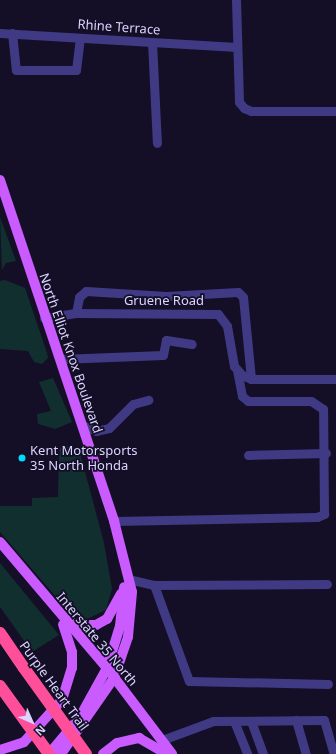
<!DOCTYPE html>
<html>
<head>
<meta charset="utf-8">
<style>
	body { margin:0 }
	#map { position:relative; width:336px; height:754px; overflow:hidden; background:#140f26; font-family:"Noto Sans",sans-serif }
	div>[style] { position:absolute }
	.green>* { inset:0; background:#122f30 }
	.minor>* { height:9px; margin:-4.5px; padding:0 4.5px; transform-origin:4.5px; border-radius:4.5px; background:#403a85 }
	.major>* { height:10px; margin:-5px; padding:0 5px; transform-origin:5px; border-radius:5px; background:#c95bff }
	.highway>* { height:12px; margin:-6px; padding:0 6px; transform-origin:6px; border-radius:6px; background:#ff4f9b }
	.highway-bridge>* { height:12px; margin:-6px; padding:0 6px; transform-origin:6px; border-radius:6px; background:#ff4f9b }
	.dots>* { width:11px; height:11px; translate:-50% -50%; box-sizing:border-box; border:2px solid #140f26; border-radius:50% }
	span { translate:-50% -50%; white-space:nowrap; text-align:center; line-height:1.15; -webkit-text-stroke:3.5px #140f26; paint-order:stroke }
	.street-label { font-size:13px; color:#dad4ff }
	.poi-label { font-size:13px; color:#dad4ff }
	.left { translate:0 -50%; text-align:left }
	.north { position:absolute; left:12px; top:702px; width:40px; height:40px; -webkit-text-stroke:3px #140f26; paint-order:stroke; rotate:135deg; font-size:11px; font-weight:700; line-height:16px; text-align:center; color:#dad4ff }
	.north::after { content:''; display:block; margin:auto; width:14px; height:18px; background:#dad4ff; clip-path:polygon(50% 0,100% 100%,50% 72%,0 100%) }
</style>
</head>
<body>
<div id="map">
	<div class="green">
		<i style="clip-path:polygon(0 217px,16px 261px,6px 263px,2px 270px)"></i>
		<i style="clip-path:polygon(5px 280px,25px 288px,47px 353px,48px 358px,42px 364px,34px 362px,28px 351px,0 349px,0 281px)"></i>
		<i style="clip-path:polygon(53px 378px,72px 422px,55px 429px,38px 424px,37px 414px,51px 411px,39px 382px)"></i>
		<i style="clip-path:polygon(67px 446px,79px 449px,104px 543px,112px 589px,106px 610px,87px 619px,69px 612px,0 532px,0 506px,32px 506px,32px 498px,58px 497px,59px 449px)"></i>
		<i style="clip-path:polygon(0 563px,59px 635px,32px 652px,0 607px)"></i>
	</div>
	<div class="minor">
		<i style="left:236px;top:0;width:102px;rotate:88.3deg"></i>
		<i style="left:239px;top:102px;width:8px;rotate:50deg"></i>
		<i style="left:244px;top:108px;width:8px;rotate:23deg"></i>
		<i style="left:251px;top:111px;width:85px"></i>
		<i style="left:0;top:33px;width:237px;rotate:3.4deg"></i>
		<i style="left:12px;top:33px;width:37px;rotate:84deg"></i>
		<i style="left:16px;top:70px;width:60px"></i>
		<i style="left:76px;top:70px;width:32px;rotate:-83deg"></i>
		<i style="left:152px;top:42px;width:101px;rotate:87.2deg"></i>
		<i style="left:76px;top:313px;width:16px;rotate:-79deg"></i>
		<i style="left:79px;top:297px;width:9px;rotate:-41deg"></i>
		<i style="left:86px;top:291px;width:80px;rotate:3.6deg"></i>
		<i style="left:166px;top:296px;width:72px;rotate:-3.2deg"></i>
		<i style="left:238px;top:292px;width:7px;rotate:45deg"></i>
		<i style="left:243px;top:297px;width:82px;rotate:84.4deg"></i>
		<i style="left:44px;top:318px;width:32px;rotate:-9deg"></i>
		<i style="left:76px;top:313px;width:142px;rotate:0.4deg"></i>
		<i style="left:218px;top:314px;width:15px;rotate:53deg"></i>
		<i style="left:227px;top:326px;width:41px;rotate:80.1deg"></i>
		<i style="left:234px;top:366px;width:12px;rotate:48deg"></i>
		<i style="left:242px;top:375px;width:10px;rotate:24deg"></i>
		<i style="left:251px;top:379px;width:85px"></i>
		<i style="left:60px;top:359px;width:103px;rotate:-2.2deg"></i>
		<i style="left:163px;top:355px;width:15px;rotate:-79deg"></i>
		<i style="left:166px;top:340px;width:26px;rotate:9deg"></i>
		<i style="left:82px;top:425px;width:15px;rotate:23deg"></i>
		<i style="left:96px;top:431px;width:13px;rotate:-13deg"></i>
		<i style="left:109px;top:428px;width:34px;rotate:-45deg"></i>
		<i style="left:133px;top:404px;width:16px;rotate:-15deg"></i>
		<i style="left:248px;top:455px;width:78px;rotate:-1.5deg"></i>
		<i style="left:114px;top:521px;width:203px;rotate:-1.1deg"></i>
		<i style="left:317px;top:517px;width:8px;rotate:-23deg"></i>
		<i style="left:324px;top:514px;width:105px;rotate:-90.5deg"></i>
		<i style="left:323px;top:409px;width:14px;rotate:-146deg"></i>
		<i style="left:311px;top:401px;width:63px;rotate:180deg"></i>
		<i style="left:248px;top:401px;width:8px;rotate:-140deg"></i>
		<i style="left:242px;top:396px;width:25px;rotate:-101deg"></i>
		<i style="left:128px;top:579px;width:27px;rotate:13deg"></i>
		<i style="left:154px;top:585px;width:173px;rotate:-0.3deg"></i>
		<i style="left:154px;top:585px;width:102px;rotate:70deg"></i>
		<i style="left:189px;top:681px;width:139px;rotate:1.2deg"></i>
		<i style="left:296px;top:720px;width:35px;rotate:74deg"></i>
		<i style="left:234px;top:721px;width:35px;rotate:68deg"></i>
		<i style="left:251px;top:721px;width:35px;rotate:70deg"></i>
		<i style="left:162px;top:740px;width:54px;rotate:-20.4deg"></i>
		<i style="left:213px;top:721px;width:111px;rotate:-0.5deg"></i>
		<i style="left:324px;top:720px;width:35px;rotate:74deg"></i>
	</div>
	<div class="major">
		<i style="left:0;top:180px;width:360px;rotate:71.5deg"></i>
		<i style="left:114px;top:521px;width:73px;rotate:75.8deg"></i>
		<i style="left:132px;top:592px;width:45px;rotate:95.1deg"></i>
		<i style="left:128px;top:637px;width:43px;rotate:108.9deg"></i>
		<i style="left:114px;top:678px;width:93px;rotate:124.9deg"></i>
		<i style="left:0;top:542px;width:165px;rotate:49.7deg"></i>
		<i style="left:107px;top:668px;width:108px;rotate:52.9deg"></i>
		<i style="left:67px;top:620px;width:11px;rotate:27deg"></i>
		<i style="left:77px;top:625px;width:19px"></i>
		<i style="left:96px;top:625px;width:13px;rotate:-29deg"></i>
		<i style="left:107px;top:619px;width:29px;rotate:-61deg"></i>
		<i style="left:0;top:750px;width:25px;rotate:-18deg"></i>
		<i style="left:24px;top:742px;width:57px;rotate:-47.9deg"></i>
		<i style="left:62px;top:700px;width:34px;rotate:-73deg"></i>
		<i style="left:72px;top:668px;width:16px;rotate:-90deg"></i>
		<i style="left:72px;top:652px;width:29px;rotate:-108deg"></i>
		<i style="left:49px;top:754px;width:48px;rotate:-50deg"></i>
		<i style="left:80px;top:717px;width:56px;rotate:-61.1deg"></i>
		<i style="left:107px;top:668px;width:44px;rotate:-72.8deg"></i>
		<i style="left:120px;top:626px;width:39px;rotate:-84deg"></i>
		<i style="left:103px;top:754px;width:18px;rotate:-38deg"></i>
		<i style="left:117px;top:743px;width:23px;rotate:-13deg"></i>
		<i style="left:139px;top:738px;width:32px;rotate:30deg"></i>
	</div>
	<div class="highway">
		<i style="left:0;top:633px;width:42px;rotate:55.6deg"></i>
	</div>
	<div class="highway-bridge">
		<i style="left:24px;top:668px;width:106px;rotate:54.2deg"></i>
		<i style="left:0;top:686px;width:84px;rotate:54.2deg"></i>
	</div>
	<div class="dots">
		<i style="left:22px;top:458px;background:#00dafe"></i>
	</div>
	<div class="street-label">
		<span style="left:119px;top:27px;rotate:4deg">Rhine Terrace</span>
		<span style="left:164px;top:300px">Gruene Road</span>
		<span style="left:71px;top:353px;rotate:71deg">North Elliot Knox Boulevard</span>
		<span style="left:97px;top:639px;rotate:50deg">Interstate 35 North</span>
		<span style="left:54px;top:686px;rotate:54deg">Purple Heart Trail</span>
	</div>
	<div class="poi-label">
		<span class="left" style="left:30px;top:458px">Kent Motorsports<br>35 North Honda</span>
	</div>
	<div class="north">N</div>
</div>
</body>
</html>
